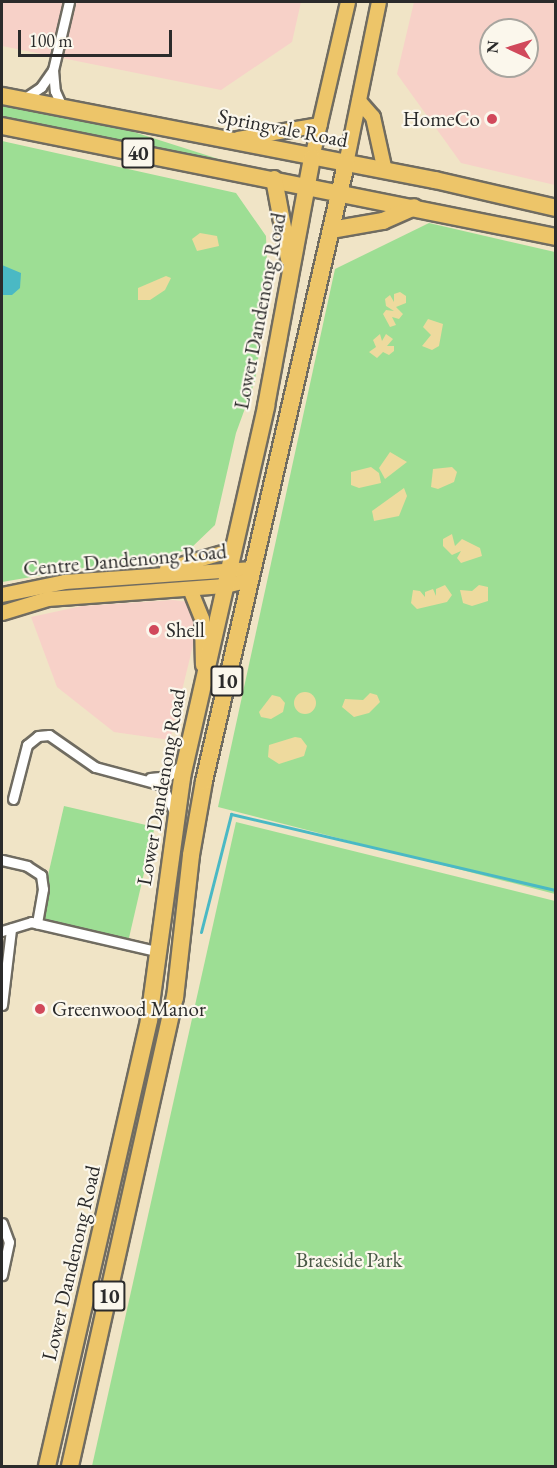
<!DOCTYPE html>
<html>
<head>
<meta charset="utf-8">
<style>
	body { margin:0 }
	#map { position:relative; width:557px; height:1468px; overflow:hidden; background:#f0e4c6; font-family:"EB Garamond",serif }
	div>[style] { position:absolute }
	.built>* { inset:0; background:#f7d1c8 }
	.green>* { inset:0; background:#9dde94; transform-origin:0 0 }
	.sand>* { inset:0; background:#eeda9e }
	.round { border-radius:50% }
	.water>* { inset:0; background:#4ab9c4 }
	.stream>* { height:3px; margin:-1.5px; padding:0 1.5px; transform-origin:1.5px; border-radius:1.5px; background:#4ab9c4 }
	.roads { filter:drop-shadow(2px 0 #706c61) drop-shadow(-2px 0 #706c61) drop-shadow(0 2px #706c61) drop-shadow(0 -2px #706c61) }
	.street>* { height:9px; margin:-4.5px; padding:0 4.5px; transform-origin:4.5px; border-radius:4.5px; background:#fff }
	.primary>* { height:14px; margin:-7px; padding:0 7px; transform-origin:7px; border-radius:7px; background:#edc569 }
	.highway>* { height:16px; margin:-8px; padding:0 8px; transform-origin:8px; border-radius:8px; background:#edc569 }
	.dots>* { width:16px; height:16px; translate:-50% -50%; box-sizing:border-box; border:3px solid #fbf7ec; border-radius:50% }
	span { translate:-50% -50%; white-space:nowrap; text-align:center; line-height:1.15; -webkit-text-stroke:4.5px #fbf7ec; paint-order:stroke }
	.shield-label span { padding:2px 4px; background:#fbf7ec; border:2px solid; border-radius:4px; -webkit-text-stroke-width:0 }
	.shield-label { font-size:20px; color:#2b2b2b; font-weight:700 }
	.poi-label { font-size:21px; color:#2b2b2b }
	.right { translate:-100% -50%; text-align:right }
	.left { translate:0 -50%; text-align:left }
	.street-label { font-size:21px; color:#2b2b2b }
	.park-label { font-size:21px; color:#485845 }
	.frame { position:absolute; inset:0; border:3px solid #2b2b2b; pointer-events:none }
	.north { position:absolute; left:479px; top:18px; width:60px; height:60px; box-sizing:border-box; background:#fbf7ec; border:2px solid #a8a59f; border-radius:50%; rotate:274deg; font-size:16px; font-weight:700; line-height:24px; text-align:center; color:#2b2b2b }
	.north::after { content:''; display:block; margin:auto; width:21px; height:27px; background:#d1495b; clip-path:polygon(50% 0,100% 100%,50% 72%,0 100%) }
	.scale { position:absolute; left:18px; top:30px; width:154px; height:27px; box-sizing:border-box; border:3px solid #2b2b2b; border-top:0; padding-left:8px; font-size:18px; line-height:21px; white-space:nowrap; color:#2b2b2b; -webkit-text-stroke:4px #fbf7ec; paint-order:stroke }
</style>
</head>
<body>
<div id="map">
	<div class="built">
		<i style="clip-path:polygon(2px 2px,301px 2px,292px 42px,221px 90px,2px 46px)"></i>
		<i style="clip-path:polygon(evenodd,414px 2px,555px 2px,555px 185px,461px 163px,397px 74px,414px 2px,491px 30px,527px 30px,527px 66px,491px 66px,491px 30px)"></i>
		<i style="clip-path:polygon(173px 600px,188px 602px,196px 633px,170px 740px,114px 732px,57px 687px,31px 617px,82px 606px)"></i>
	</div>
	<div class="green">
		<i style="clip-path:polygon(2px 104px,115px 126px,228px 162px,2px 118px)"></i>
		<i style="clip-path:polygon(2px 141px,236px 193px,266px 236px,268px 289px,255px 381px,236px 433px,215px 525px,191px 548px,152px 562px,113px 563px,2px 582px)"></i>
		<i style="clip-path:polygon(429px 223px,555px 252px,555px 894px,218px 807px,335px 269px)"></i>
		<i style="left:64px;top:806px;width:93px;height:115px;rotate:13deg"></i>
		<i style="clip-path:polygon(236px 822px,555px 901px,555px 1466px,92px 1466px)"></i>
	</div>
	<div class="sand">
		<i style="clip-path:polygon(200px 233px,217px 236px,219px 246px,197px 251px,192px 239px)"></i>
		<i style="clip-path:polygon(166px 276px,171px 278px,165px 290px,150px 300px,138px 300px,138px 288px)"></i>
		<i style="clip-path:polygon(400px 292px,406px 296px,406px 303px,396px 307px,403px 314px,399px 319px,392px 317px,396px 325px,390px 327px,383px 314px,386px 310px,394px 311px,386px 306px,385px 299px,390px 295px,394px 302px,394px 294px)"></i>
		<i style="clip-path:polygon(428px 319px,443px 324px,439px 346px,432px 350px,422px 346px,431px 335px,423px 327px)"></i>
		<i style="clip-path:polygon(386px 334px,393px 339px,387px 346px,394px 346px,394px 351px,389px 355px,383px 352px,377px 358px,369px 352px,376px 347px,373px 340px,380px 334px,382px 341px)"></i>
		<i style="clip-path:polygon(390px 452px,407px 462px,385px 479px,379px 468px)"></i>
		<i style="clip-path:polygon(371px 467px,379px 473px,381px 483px,359px 488px,351px 485px,351px 472px)"></i>
		<i style="clip-path:polygon(452px 467px,457px 472px,454px 482px,438px 489px,431px 487px,433px 469px)"></i>
		<i style="clip-path:polygon(404px 488px,407px 496px,399px 516px,374px 521px,372px 511px)"></i>
		<i style="clip-path:polygon(452px 534px,455px 546px,462px 539px,480px 548px,482px 556px,461px 563px,457px 558px,461px 551px,452px 555px,443px 546px,443px 539px)"></i>
		<i style="clip-path:polygon(445px 585px,452px 595px,447px 602px,417px 609px,411px 603px,413px 590px,420px 591px,425px 597px,425px 592px,433px 589px,436px 596px,436px 589px)"></i>
		<i style="clip-path:polygon(479px 585px,488px 587px,488px 601px,472px 606px,463px 603px,460px 590px,472px 591px)"></i>
		<i class="round" style="left:294px;top:692px;width:22px;height:22px"></i>
		<i style="clip-path:polygon(370px 693px,377px 695px,380px 702px,369px 713px,354px 717px,342px 707px,345px 699px,363px 700px)"></i>
		<i style="clip-path:polygon(272px 695px,280px 697px,285px 703px,283px 712px,271px 719px,261px 717px,259px 712px)"></i>
		<i style="clip-path:polygon(295px 737px,301px 738px,307px 746px,304px 756px,279px 764px,268px 757px,269px 745px)"></i>
	</div>
	<div class="water">
		<i style="clip-path:polygon(2px 265px,21px 273px,20px 288px,12px 295px,2px 295px)"></i>
	</div>
	<div class="stream">
		<i style="left:201px;top:932px;width:122px;rotate:-75.7deg"></i>
		<i style="left:231px;top:814px;width:334px;rotate:13.2deg"></i>
	</div>
	<div class="roads">
		<div class="street">
			<i style="left:53px;top:70px;width:21px;rotate:85deg"></i>
			<i style="left:55px;top:91px;width:17px;rotate:66deg"></i>
			<i style="left:22px;top:100px;width:23px;rotate:-34deg"></i>
			<i style="left:41px;top:87px;width:21px;rotate:-55deg"></i>
			<i style="left:53px;top:70px;width:70px;rotate:-76.8deg"></i>
			<i style="left:150px;top:778px;width:18px;rotate:-6deg"></i>
			<i style="left:168px;top:776px;width:22px;rotate:-39deg"></i>
			<i style="left:13px;top:799px;width:56px;rotate:-75.5deg"></i>
			<i style="left:27px;top:745px;width:14px;rotate:-39deg"></i>
			<i style="left:38px;top:736px;width:11px;rotate:-5deg"></i>
			<i style="left:49px;top:735px;width:56px;rotate:34.8deg"></i>
			<i style="left:95px;top:767px;width:69px;rotate:15deg"></i>
			<i style="left:162px;top:785px;width:30px;rotate:66deg"></i>
			<i style="left:2px;top:860px;width:26px;rotate:13deg"></i>
			<i style="left:27px;top:866px;width:17px;rotate:33deg"></i>
			<i style="left:41px;top:875px;width:14px;rotate:82deg"></i>
			<i style="left:43px;top:889px;width:35px;rotate:100deg"></i>
			<i style="left:2px;top:931px;width:30px;rotate:-17deg"></i>
			<i style="left:31px;top:922px;width:132px;rotate:13.1deg"></i>
			<i style="left:2px;top:1005px;width:77px;rotate:-83.2deg"></i>
			<i style="left:2px;top:1223px;width:20px;rotate:70deg"></i>
			<i style="left:9px;top:1242px;width:34px;rotate:102deg"></i>
		</div>
		<div class="primary">
			<i style="left:359px;top:101px;width:21px;rotate:49deg"></i>
			<i style="left:373px;top:117px;width:55px;rotate:77.5deg"></i>
			<i style="left:238px;top:139px;width:83px;rotate:-9.7deg"></i>
			<i style="left:312px;top:158px;width:160px;rotate:-77deg"></i>
			<i style="left:346px;top:164px;width:165px;rotate:-78.5deg"></i>
			<i style="left:167px;top:569px;width:69px;rotate:-16.1deg"></i>
			<i style="left:190px;top:589px;width:32px;rotate:68deg"></i>
			<i style="left:202px;top:619px;width:46px;rotate:88.8deg"></i>
			<i style="left:2px;top:595px;width:64px;rotate:-11.7deg"></i>
			<i style="left:65px;top:582px;width:188px;rotate:-4deg"></i>
			<i style="left:2px;top:613px;width:48px;rotate:-16.9deg"></i>
			<i style="left:48px;top:599px;width:177px;rotate:-4.2deg"></i>
			<i style="left:225px;top:586px;width:26px;rotate:-13deg"></i>
		</div>
		<div class="highway">
			<i style="left:2px;top:96px;width:441px;rotate:11deg"></i>
			<i style="left:435px;top:180px;width:124px;rotate:13deg"></i>
			<i style="left:2px;top:126px;width:565px;rotate:11.33deg"></i>
			<i style="left:274px;top:179px;width:81px;rotate:79.4deg"></i>
			<i style="left:331px;top:230px;width:53px;rotate:-9.8deg"></i>
			<i style="left:383px;top:221px;width:34px;rotate:-24deg"></i>
			<i style="left:47px;top:1466px;width:458px;rotate:-77.1deg"></i>
			<i style="left:149px;top:1019px;width:244px;rotate:-82.2deg"></i>
			<i style="left:182px;top:777px;width:380px;rotate:-77.2deg"></i>
			<i style="left:266px;top:406px;width:252px;rotate:-79.5deg"></i>
			<i style="left:70px;top:1466px;width:480px;rotate:-77.4deg"></i>
			<i style="left:175px;top:998px;width:144px;rotate:-83.6deg"></i>
			<i style="left:191px;top:855px;width:75px;rotate:-80deg"></i>
			<i style="left:204px;top:781px;width:633px;rotate:-77.04deg"></i>
		</div>
	</div>
	<div class="dots">
		<i style="left:492px;top:119px;background:#d1495b"></i>
		<i style="left:154px;top:630px;background:#d1495b"></i>
		<i style="left:40px;top:1009px;background:#d1495b"></i>
	</div>
	<div class="shield-label">
		<span style="left:138px;top:153px">40</span>
		<span style="left:227px;top:681px">10</span>
		<span style="left:109px;top:1296px">10</span>
	</div>
	<div class="poi-label">
		<span class="right" style="left:480px;top:119px">HomeCo</span>
		<span class="left" style="left:166px;top:630px">Shell</span>
		<span class="left" style="left:52px;top:1009px">Greenwood Manor</span>
	</div>
	<div class="street-label">
		<span style="left:283px;top:128px;rotate:11deg">Springvale Road</span>
		<span style="left:260px;top:311px;rotate:-79deg">Lower Dandenong Road</span>
		<span style="left:125px;top:560px;rotate:-5deg">Centre Dandenong Road</span>
		<span style="left:161px;top:787px;rotate:-80deg">Lower Dandenong Road</span>
		<span style="left:71px;top:1263px;rotate:-77deg">Lower Dandenong Road</span>
	</div>
	<div class="park-label">
		<span style="left:349px;top:1260px">Braeside Park</span>
	</div>
	<div class="frame"></div>
	<div class="north">N</div>
	<div class="scale">100 m</div>
</div>
</body>
</html>
